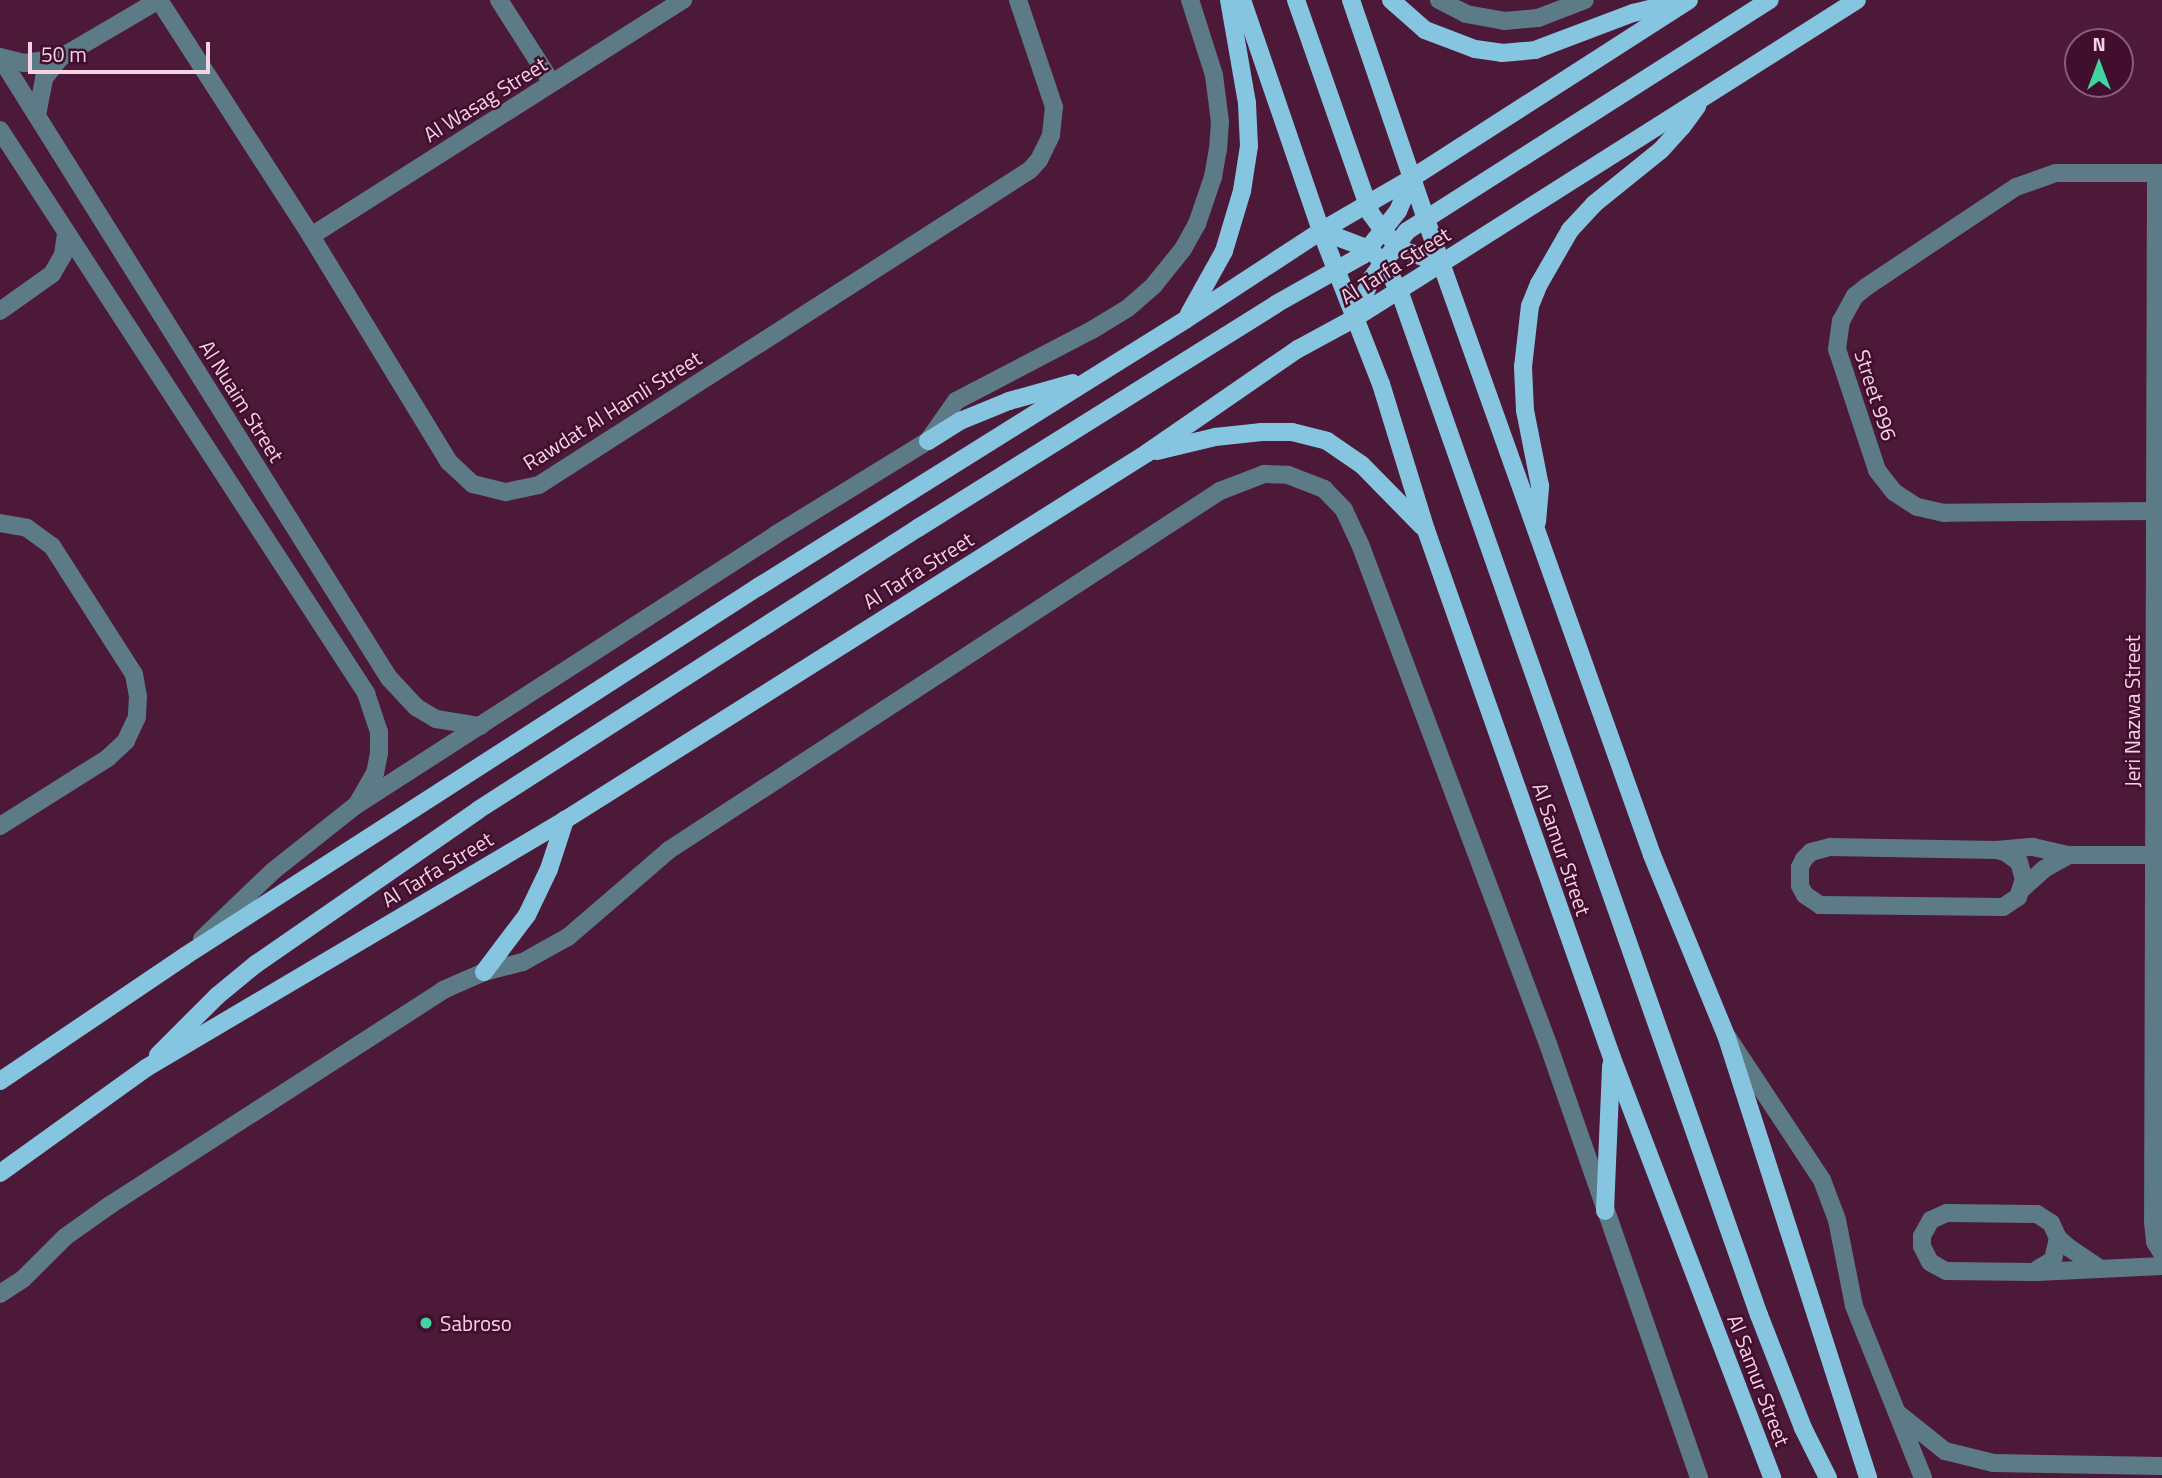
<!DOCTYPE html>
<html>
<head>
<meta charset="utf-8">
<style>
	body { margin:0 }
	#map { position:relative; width:2162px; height:1478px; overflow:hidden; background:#4c1939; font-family:"Titillium Web",sans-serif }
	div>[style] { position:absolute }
	.minor>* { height:18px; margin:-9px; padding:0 9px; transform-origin:9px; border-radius:9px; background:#5d7a87 }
	.major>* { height:18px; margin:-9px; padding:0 9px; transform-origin:9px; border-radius:9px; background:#86c5df }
	.dots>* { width:19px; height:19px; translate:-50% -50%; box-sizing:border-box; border:4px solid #410e2e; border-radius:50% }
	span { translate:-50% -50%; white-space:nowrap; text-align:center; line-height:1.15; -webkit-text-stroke:5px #410e2e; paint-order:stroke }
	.street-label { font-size:21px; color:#f5d3e5 }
	.poi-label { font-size:21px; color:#f5d3e5 }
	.left { translate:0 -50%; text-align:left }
	.north { position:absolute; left:2064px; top:28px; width:70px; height:70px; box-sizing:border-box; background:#410e2e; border:2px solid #895d77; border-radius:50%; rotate:0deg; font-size:19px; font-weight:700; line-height:28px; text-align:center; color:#f5d3e5 }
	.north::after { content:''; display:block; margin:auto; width:24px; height:32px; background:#41d4a1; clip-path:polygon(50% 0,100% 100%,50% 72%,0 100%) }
	.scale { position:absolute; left:28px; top:42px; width:182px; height:32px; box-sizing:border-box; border:4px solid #f5d3e5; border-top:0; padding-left:9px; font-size:21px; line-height:24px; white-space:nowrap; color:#f5d3e5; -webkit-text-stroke:5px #410e2e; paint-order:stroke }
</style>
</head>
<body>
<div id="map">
	<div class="minor">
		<i style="left:159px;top:0;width:281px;rotate:57.2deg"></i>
		<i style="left:311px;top:236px;width:265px;rotate:58.6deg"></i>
		<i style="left:449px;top:462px;width:33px;rotate:43deg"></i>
		<i style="left:473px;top:484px;width:34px;rotate:14deg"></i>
		<i style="left:506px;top:492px;width:34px;rotate:-12deg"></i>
		<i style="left:539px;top:485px;width:583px;rotate:-32.68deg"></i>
		<i style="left:1030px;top:170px;width:13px;rotate:-48deg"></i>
		<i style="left:1039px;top:160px;width:28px;rotate:-64deg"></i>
		<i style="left:1051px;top:135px;width:28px;rotate:-84deg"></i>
		<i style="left:1054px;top:107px;width:113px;rotate:-108.6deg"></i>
		<i style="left:499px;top:0;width:98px;rotate:57.4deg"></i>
		<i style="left:1439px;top:0;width:30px;rotate:27deg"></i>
		<i style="left:1466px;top:14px;width:39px;rotate:10deg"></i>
		<i style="left:1504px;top:21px;width:34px;rotate:-5deg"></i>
		<i style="left:1538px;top:18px;width:50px;rotate:-21deg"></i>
		<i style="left:0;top:57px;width:733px;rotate:57.94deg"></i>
		<i style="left:389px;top:678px;width:40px;rotate:47deg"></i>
		<i style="left:416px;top:707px;width:23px;rotate:31deg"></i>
		<i style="left:436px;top:719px;width:45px;rotate:9deg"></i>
		<i style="left:0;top:57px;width:25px;rotate:14deg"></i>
		<i style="left:24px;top:63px;width:36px;rotate:-8deg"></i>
		<i style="left:60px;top:58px;width:115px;rotate:-30.4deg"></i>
		<i style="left:37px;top:115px;width:38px;rotate:-79deg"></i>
		<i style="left:44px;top:78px;width:26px;rotate:-51deg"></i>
		<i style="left:0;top:130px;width:672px;rotate:56.97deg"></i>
		<i style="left:366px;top:693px;width:41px;rotate:71.6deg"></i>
		<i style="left:379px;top:732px;width:21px;rotate:90deg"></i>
		<i style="left:379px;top:753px;width:20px;rotate:101deg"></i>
		<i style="left:375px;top:773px;width:34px;rotate:120deg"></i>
		<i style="left:2162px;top:173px;width:6px;rotate:180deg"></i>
		<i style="left:2156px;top:173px;width:1049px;rotate:90.16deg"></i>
		<i style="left:2153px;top:1222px;width:20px;rotate:84deg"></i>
		<i style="left:2155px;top:1242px;width:13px;rotate:58deg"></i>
		<i style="left:311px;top:236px;width:441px;rotate:-32.4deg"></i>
		<i style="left:0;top:311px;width:64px;rotate:-35.4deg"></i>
		<i style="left:52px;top:274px;width:22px;rotate:-60deg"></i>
		<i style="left:63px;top:255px;width:21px;rotate:-82deg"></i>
		<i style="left:2155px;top:511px;width:211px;rotate:179.5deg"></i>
		<i style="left:1944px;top:513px;width:28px;rotate:-167deg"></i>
		<i style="left:1917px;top:507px;width:27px;rotate:-147deg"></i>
		<i style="left:1894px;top:492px;width:28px;rotate:-128deg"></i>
		<i style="left:1877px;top:470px;width:127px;rotate:-108.3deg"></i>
		<i style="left:1837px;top:349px;width:28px;rotate:-82deg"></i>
		<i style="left:1841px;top:321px;width:29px;rotate:-61deg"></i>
		<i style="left:1855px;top:296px;width:14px;rotate:-39deg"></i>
		<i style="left:1866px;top:287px;width:180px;rotate:-33.7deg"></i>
		<i style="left:2016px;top:187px;width:42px;rotate:-19.3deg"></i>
		<i style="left:2056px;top:173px;width:100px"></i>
		<i style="left:0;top:523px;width:27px;rotate:10deg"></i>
		<i style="left:27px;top:528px;width:31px;rotate:36deg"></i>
		<i style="left:52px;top:546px;width:152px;rotate:57.4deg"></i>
		<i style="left:134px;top:674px;width:22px;rotate:80deg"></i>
		<i style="left:138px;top:696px;width:21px;rotate:93deg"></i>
		<i style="left:137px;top:717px;width:26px;rotate:115deg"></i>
		<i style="left:126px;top:741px;width:25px;rotate:137deg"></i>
		<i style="left:108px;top:758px;width:128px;rotate:147.8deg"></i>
		<i style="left:1996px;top:850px;width:9px;rotate:13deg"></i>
		<i style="left:2005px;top:852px;width:17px;rotate:36deg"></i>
		<i style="left:2019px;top:862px;width:18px;rotate:74deg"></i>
		<i style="left:2024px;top:879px;width:19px;rotate:108deg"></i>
		<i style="left:2018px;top:897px;width:18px;rotate:146deg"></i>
		<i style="left:2003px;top:907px;width:183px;rotate:-179.4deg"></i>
		<i style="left:1820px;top:905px;width:18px;rotate:-146deg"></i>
		<i style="left:1805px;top:895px;width:10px;rotate:-119deg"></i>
		<i style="left:1800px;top:886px;width:19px;rotate:-90deg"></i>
		<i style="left:1800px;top:867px;width:9px;rotate:-63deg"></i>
		<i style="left:1804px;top:859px;width:10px;rotate:-45deg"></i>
		<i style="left:1811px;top:852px;width:20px;rotate:-15deg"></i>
		<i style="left:1830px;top:847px;width:166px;rotate:1deg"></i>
		<i style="left:1996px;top:850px;width:37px;rotate:-5deg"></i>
		<i style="left:2033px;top:847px;width:37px;rotate:13deg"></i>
		<i style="left:2069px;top:855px;width:85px"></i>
		<i style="left:2023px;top:888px;width:28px;rotate:-42deg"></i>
		<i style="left:2044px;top:869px;width:29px;rotate:-29deg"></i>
		<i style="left:202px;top:939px;width:98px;rotate:-43.8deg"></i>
		<i style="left:273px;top:871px;width:105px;rotate:-38.4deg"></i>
		<i style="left:355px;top:806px;width:500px;rotate:-32.8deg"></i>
		<i style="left:775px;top:535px;width:180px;rotate:-31.6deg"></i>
		<i style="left:928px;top:441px;width:49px;rotate:-55deg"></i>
		<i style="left:956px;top:401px;width:153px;rotate:-27.6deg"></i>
		<i style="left:1092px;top:330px;width:42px;rotate:-31.4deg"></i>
		<i style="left:1128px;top:308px;width:35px;rotate:-41deg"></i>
		<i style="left:1154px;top:285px;width:46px;rotate:-51.1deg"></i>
		<i style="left:1183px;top:249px;width:29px;rotate:-61deg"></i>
		<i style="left:1197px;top:224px;width:50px;rotate:-71.2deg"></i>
		<i style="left:1213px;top:177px;width:27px;rotate:-80deg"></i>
		<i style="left:1218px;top:150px;width:28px;rotate:-86deg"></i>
		<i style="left:1220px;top:122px;width:47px;rotate:-97.3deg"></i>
		<i style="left:1214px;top:75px;width:79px;rotate:-107.7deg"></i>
		<i style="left:1728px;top:1038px;width:170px;rotate:56.5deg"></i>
		<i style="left:1822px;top:1180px;width:43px;rotate:69.4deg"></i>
		<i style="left:1837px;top:1220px;width:88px;rotate:78.8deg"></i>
		<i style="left:1854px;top:1306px;width:185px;rotate:68.1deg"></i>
		<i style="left:2058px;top:1238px;width:23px;rotate:103deg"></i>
		<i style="left:2053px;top:1260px;width:23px;rotate:149deg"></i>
		<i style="left:2033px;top:1272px;width:87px;rotate:-179.3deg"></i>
		<i style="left:1946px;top:1271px;width:18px;rotate:-151deg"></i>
		<i style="left:1930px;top:1262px;width:18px;rotate:-117deg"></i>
		<i style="left:1922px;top:1246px;width:10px;rotate:-90deg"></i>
		<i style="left:1922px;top:1236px;width:18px;rotate:-61deg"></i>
		<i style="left:1931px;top:1220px;width:17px;rotate:-24deg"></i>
		<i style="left:1947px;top:1213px;width:90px;rotate:0.6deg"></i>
		<i style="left:2037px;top:1214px;width:17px;rotate:33deg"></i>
		<i style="left:2051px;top:1223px;width:17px;rotate:65deg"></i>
		<i style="left:2058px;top:1238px;width:13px;rotate:42deg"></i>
		<i style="left:2068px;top:1247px;width:37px;rotate:34deg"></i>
		<i style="left:2037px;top:1272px;width:125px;rotate:-2.7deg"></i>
		<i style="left:0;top:1294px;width:27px;rotate:-33deg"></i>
		<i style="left:23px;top:1279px;width:59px;rotate:-45deg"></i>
		<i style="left:65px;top:1237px;width:55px;rotate:-35.4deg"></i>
		<i style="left:110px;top:1205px;width:396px;rotate:-32.8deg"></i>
		<i style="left:443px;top:990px;width:45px;rotate:-23.7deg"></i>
		<i style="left:484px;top:972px;width:40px;rotate:-14.4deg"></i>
		<i style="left:523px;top:962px;width:51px;rotate:-29.1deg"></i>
		<i style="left:568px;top:937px;width:133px;rotate:-40.7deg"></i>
		<i style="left:669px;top:850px;width:658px;rotate:-33.09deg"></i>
		<i style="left:1220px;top:491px;width:47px;rotate:-21.1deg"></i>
		<i style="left:1264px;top:474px;width:24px;rotate:2deg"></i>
		<i style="left:1288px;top:475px;width:39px;rotate:21deg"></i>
		<i style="left:1324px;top:489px;width:29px;rotate:46deg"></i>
		<i style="left:1344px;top:510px;width:38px;rotate:65deg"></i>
		<i style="left:1360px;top:544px;width:534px;rotate:69.39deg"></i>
		<i style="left:1548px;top:1044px;width:460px;rotate:70.8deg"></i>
		<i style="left:1900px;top:1415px;width:58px;rotate:38.7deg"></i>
		<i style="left:1945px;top:1451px;width:49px;rotate:14deg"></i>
		<i style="left:1993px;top:1463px;width:169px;rotate:1deg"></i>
	</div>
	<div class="major">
		<i style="left:1242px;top:0;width:244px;rotate:71.1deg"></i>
		<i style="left:1321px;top:231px;width:164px;rotate:68.6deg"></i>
		<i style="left:1381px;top:384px;width:153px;rotate:72.9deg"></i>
		<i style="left:1426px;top:530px;width:560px;rotate:70.59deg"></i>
		<i style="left:1612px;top:1058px;width:449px;rotate:69.1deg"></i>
		<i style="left:1296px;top:0;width:227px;rotate:70.7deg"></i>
		<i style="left:1371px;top:214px;width:22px;rotate:54deg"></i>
		<i style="left:1384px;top:232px;width:25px;rotate:45deg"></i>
		<i style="left:1402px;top:250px;width:41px;rotate:18.4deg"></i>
		<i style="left:1351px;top:0;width:278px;rotate:71.1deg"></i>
		<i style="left:1441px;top:263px;width:628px;rotate:70.38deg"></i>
		<i style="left:1652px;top:855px;width:195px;rotate:67.7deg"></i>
		<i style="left:1726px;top:1035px;width:465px;rotate:72.2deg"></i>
		<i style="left:1391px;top:0;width:45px;rotate:41.4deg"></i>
		<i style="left:1425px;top:30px;width:53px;rotate:20.8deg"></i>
		<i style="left:1475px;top:49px;width:27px;rotate:8deg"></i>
		<i style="left:1502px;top:53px;width:33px;rotate:-5deg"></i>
		<i style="left:1535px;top:50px;width:105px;rotate:-20.7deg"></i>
		<i style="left:1633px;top:13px;width:46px;rotate:-13.7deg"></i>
		<i style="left:1321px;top:231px;width:51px;rotate:20.6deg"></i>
		<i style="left:1369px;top:249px;width:18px;rotate:43deg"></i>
		<i style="left:1382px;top:261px;width:34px;rotate:60deg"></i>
		<i style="left:1399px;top:290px;width:1086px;rotate:70.65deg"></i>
		<i style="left:1759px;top:1315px;width:121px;rotate:68.7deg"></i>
		<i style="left:1803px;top:1428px;width:56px;rotate:63.4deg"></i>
		<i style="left:1189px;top:314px;width:72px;rotate:-60.9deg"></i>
		<i style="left:1224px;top:251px;width:63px;rotate:-73.3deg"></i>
		<i style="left:1242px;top:191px;width:46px;rotate:-81.2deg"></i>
		<i style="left:1249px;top:146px;width:43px;rotate:-92.7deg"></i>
		<i style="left:1247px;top:103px;width:105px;rotate:-99.9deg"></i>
		<i style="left:1355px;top:318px;width:42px;rotate:-67.7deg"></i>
		<i style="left:1371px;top:279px;width:60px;rotate:-53.1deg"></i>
		<i style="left:1407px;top:231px;width:430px;rotate:-32.5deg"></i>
		<i style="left:928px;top:441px;width:38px;rotate:-32deg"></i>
		<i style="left:960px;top:421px;width:53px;rotate:-22.2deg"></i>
		<i style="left:1009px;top:401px;width:66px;rotate:-15.7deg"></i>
		<i style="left:1157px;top:451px;width:60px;rotate:-13.6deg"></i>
		<i style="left:1215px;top:437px;width:47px;rotate:-6.1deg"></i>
		<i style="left:1262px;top:432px;width:30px"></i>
		<i style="left:1292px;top:432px;width:36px;rotate:14deg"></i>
		<i style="left:1327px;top:441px;width:42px;rotate:34.4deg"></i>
		<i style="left:1362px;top:465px;width:86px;rotate:45.5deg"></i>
		<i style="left:1537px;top:522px;width:36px;rotate:-85deg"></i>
		<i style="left:1540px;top:486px;width:77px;rotate:-101.2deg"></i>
		<i style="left:1525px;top:410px;width:43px;rotate:-92.7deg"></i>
		<i style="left:1523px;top:367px;width:61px;rotate:-83.5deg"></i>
		<i style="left:1530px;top:306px;width:24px;rotate:-68deg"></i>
		<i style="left:1539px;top:284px;width:62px;rotate:-60.1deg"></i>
		<i style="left:1570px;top:230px;width:35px;rotate:-47deg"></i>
		<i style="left:1594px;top:204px;width:86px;rotate:-38.9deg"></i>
		<i style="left:1661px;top:150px;width:31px;rotate:-48deg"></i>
		<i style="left:1682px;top:127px;width:26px;rotate:-54deg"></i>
		<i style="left:484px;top:972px;width:71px;rotate:-53deg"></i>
		<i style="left:527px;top:915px;width:51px;rotate:-64.4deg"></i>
		<i style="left:549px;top:869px;width:52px;rotate:-71.9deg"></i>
		<i style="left:158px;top:1055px;width:83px;rotate:-45deg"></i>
		<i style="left:217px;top:996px;width:50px;rotate:-39.4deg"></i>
		<i style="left:256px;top:964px;width:270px;rotate:-34.7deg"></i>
		<i style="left:478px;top:810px;width:523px;rotate:-32.66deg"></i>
		<i style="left:918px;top:528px;width:422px;rotate:-32deg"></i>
		<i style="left:1276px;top:304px;width:100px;rotate:-29.4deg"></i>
		<i style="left:1363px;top:255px;width:56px;rotate:-51.5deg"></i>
		<i style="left:1398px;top:211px;width:36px;rotate:-67deg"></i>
		<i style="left:0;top:1081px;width:223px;rotate:-34deg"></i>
		<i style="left:185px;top:956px;width:682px;rotate:-32.78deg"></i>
		<i style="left:758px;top:587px;width:504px;rotate:-32.02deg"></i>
		<i style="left:1185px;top:320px;width:163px;rotate:-33.2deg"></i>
		<i style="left:1321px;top:231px;width:105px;rotate:-30.2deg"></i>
		<i style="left:1412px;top:178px;width:329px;rotate:-32.7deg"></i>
		<i style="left:0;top:1173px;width:180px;rotate:-35.7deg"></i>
		<i style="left:146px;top:1068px;width:487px;rotate:-30.6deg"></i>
		<i style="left:565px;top:820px;width:688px;rotate:-32.23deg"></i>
		<i style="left:1147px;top:453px;width:183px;rotate:-34.6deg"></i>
		<i style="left:1298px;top:349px;width:65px;rotate:-28.5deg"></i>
		<i style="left:1355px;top:318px;width:594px;rotate:-32.35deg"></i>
		<i style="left:1605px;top:1211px;width:146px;rotate:-87.6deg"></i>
	</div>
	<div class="dots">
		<i style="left:426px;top:1323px;background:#41d4a1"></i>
	</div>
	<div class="street-label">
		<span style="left:485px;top:99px;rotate:-32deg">Al Wasag Street</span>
		<span style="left:1395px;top:265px;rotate:-32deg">Al Tarfa Street</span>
		<span style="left:1876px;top:395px;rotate:72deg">Street 996</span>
		<span style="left:242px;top:401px;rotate:58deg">Al Nuaim Street</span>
		<span style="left:612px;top:410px;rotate:-32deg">Rawdat Al Hamli Street</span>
		<span style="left:918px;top:570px;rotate:-32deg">Al Tarfa Street</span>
		<span style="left:2132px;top:711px;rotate:-90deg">Jeri Nazwa Street</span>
		<span style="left:1562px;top:849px;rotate:71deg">Al Samur Street</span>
		<span style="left:437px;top:869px;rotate:-31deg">Al Tarfa Street</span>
		<span style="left:1759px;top:1380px;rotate:69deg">Al Samur Street</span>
	</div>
	<div class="poi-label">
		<span class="left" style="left:440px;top:1323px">Sabroso</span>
	</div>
	<div class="north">N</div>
	<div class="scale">50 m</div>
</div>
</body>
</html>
